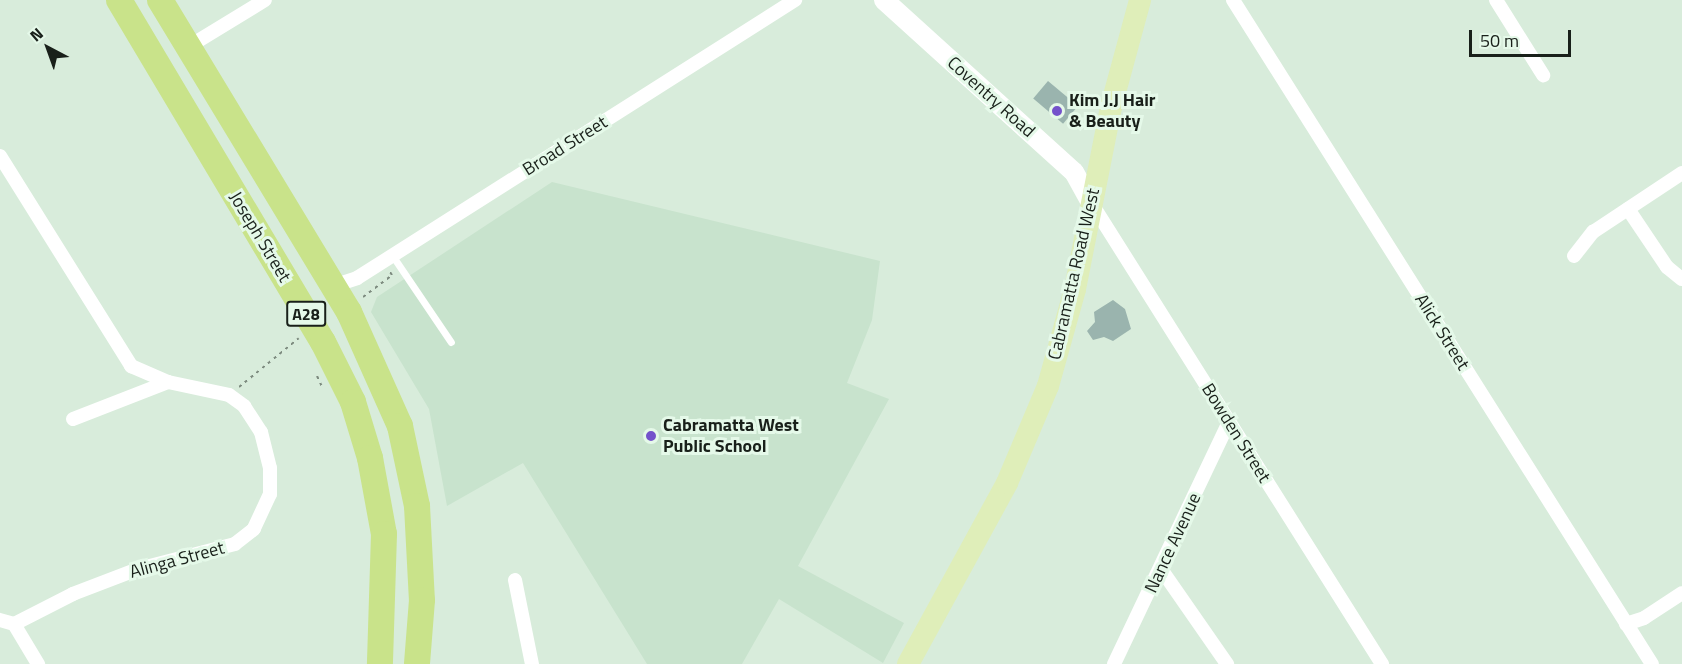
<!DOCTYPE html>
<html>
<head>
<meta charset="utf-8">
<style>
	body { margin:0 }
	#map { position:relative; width:1682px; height:664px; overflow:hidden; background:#d8ecdb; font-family:"Titillium Web",sans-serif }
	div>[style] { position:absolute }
	.built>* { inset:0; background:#c8e3cd }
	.building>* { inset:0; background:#9ab4ae; transform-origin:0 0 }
	.path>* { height:2px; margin-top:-1px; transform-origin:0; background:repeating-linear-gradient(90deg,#7d8b7f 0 3px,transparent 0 7.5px) }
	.lane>* { height:7px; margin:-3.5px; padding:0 3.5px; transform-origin:3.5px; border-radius:3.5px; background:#fff }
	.street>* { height:14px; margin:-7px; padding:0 7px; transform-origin:7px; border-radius:7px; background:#fff }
	.secondary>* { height:20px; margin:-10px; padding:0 10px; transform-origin:10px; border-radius:10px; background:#fff }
	.primary>* { height:22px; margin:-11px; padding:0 11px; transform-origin:11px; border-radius:11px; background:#dfeeb9 }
	.highway>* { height:26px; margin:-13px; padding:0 13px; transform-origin:13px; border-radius:13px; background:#c9e38a }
	.dots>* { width:16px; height:16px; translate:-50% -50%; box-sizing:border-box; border:3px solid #e5f9e9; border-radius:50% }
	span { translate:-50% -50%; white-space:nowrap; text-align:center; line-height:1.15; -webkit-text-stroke:6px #e5f9e9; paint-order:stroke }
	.shield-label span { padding:2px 4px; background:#e5f9e9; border:2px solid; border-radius:4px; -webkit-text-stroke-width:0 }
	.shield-label { font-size:16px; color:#19201a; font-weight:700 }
	.street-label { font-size:18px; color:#19201a }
	.poi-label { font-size:18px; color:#19201a; font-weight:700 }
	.left { translate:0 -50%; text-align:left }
	.north { position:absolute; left:18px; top:18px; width:60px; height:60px; -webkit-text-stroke:4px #e5f9e9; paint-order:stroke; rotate:319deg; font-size:16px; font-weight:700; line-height:24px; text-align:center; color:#19201a }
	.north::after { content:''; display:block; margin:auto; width:21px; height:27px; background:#19201a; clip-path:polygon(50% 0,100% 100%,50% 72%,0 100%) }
	.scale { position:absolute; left:1469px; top:30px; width:102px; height:27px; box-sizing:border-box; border:3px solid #19201a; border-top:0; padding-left:8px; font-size:18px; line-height:21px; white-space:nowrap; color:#19201a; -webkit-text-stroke:4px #e5f9e9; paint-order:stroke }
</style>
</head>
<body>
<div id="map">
	<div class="built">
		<i style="clip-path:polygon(552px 182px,880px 261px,872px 320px,847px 383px,889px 399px,798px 566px,904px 623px,883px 663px,779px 599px,742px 664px,647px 664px,523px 463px,447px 506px,429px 409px,371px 312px,377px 297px)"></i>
	</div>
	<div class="building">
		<i style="left:1048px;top:81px;width:39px;height:23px;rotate:40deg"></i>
		<i style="clip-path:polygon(1113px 300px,1125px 309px,1131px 329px,1113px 341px,1104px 337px,1093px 340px,1087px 331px,1095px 322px,1094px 312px)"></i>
	</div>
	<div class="path">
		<i style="left:363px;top:297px;width:36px;rotate:-37deg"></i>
		<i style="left:392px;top:275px;width:4px;rotate:-124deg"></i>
		<i style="left:317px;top:376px;width:14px;rotate:65deg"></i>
		<i style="left:239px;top:387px;width:77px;rotate:-39.2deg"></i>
	</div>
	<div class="lane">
		<i style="left:392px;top:255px;width:105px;rotate:55.9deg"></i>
	</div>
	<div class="street">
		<i style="left:1233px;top:0;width:785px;rotate:57.75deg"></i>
		<i style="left:1496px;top:0;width:89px;rotate:57.9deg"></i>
		<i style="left:188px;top:47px;width:90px;rotate:-31.4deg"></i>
		<i style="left:0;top:156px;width:248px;rotate:58deg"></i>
		<i style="left:131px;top:366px;width:40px;rotate:23.4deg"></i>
		<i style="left:168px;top:382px;width:62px;rotate:12deg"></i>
		<i style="left:229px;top:395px;width:19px;rotate:36deg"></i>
		<i style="left:244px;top:406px;width:31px;rotate:57deg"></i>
		<i style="left:261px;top:432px;width:37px;rotate:76deg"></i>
		<i style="left:270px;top:468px;width:26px;rotate:90deg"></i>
		<i style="left:270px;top:494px;width:38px;rotate:115deg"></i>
		<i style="left:254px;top:529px;width:24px;rotate:142deg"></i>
		<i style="left:235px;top:544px;width:100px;rotate:165.5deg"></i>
		<i style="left:138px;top:569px;width:70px;rotate:159deg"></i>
		<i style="left:73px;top:594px;width:66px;rotate:153deg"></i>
		<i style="left:14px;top:624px;width:15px;rotate:-164deg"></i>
		<i style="left:1092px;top:204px;width:544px;rotate:57.77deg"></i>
		<i style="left:1628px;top:209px;width:70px;rotate:56.1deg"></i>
		<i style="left:1667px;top:267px;width:19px;rotate:39deg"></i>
		<i style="left:1574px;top:256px;width:31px;rotate:-52deg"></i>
		<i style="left:1593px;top:232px;width:107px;rotate:-33.5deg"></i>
		<i style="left:333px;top:286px;width:25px;rotate:-18deg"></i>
		<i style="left:357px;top:278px;width:519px;rotate:-32.4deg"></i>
		<i style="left:73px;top:419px;width:102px;rotate:-21.3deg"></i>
		<i style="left:1161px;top:569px;width:116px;rotate:55.2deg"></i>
		<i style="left:515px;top:580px;width:86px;rotate:78.6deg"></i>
		<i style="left:14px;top:624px;width:47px;rotate:59deg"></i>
		<i style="left:1626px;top:624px;width:19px;rotate:-18deg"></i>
		<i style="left:1644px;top:618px;width:45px;rotate:-33.3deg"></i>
		<i style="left:1114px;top:664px;width:268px;rotate:-64.6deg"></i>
	</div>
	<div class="secondary">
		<i style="left:884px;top:0;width:256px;rotate:42.2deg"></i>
		<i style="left:1074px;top:172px;width:33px;rotate:61deg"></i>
	</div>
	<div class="primary">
		<i style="left:908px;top:664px;width:206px;rotate:-61.3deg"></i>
		<i style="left:1007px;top:483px;width:105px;rotate:-67.1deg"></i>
		<i style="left:1048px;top:386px;width:101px;rotate:-74.4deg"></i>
		<i style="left:1075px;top:289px;width:186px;rotate:-78.8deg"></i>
		<i style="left:1111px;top:107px;width:111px;rotate:-74.8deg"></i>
	</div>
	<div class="highway">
		<i style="left:119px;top:0;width:398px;rotate:59.2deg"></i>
		<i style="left:323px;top:342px;width:67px;rotate:63.4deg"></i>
		<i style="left:353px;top:402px;width:59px;rotate:73.1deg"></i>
		<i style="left:370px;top:458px;width:77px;rotate:79.6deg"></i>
		<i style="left:384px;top:534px;width:130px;rotate:91.8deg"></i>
		<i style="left:160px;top:0;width:365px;rotate:58.8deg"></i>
		<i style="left:349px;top:312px;width:125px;rotate:65.9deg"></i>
		<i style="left:400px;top:426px;width:82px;rotate:78deg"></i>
		<i style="left:417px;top:506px;width:94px;rotate:87deg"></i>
		<i style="left:422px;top:600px;width:64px;rotate:94.5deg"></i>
	</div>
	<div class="dots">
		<i style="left:1057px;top:111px;background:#7452cb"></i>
		<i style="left:651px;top:436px;background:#7452cb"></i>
	</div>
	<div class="shield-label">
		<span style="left:306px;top:314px">A28</span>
	</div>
	<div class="street-label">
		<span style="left:991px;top:97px;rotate:42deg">Coventry Road</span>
		<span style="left:565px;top:146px;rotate:-32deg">Broad Street</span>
		<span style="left:260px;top:237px;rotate:59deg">Joseph Street</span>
		<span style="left:1074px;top:274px;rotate:-77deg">Cabramatta Road West</span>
		<span style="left:1442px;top:332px;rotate:58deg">Alick Street</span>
		<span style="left:1236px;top:433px;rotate:58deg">Bowden Street</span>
		<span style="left:1173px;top:543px;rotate:-65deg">Nance Avenue</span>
		<span style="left:177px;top:560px;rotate:-15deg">Alinga Street</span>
	</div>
	<div class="poi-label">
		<span class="left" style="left:1069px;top:111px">Kim J.J Hair<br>&amp; Beauty</span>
		<span class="left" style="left:663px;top:436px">Cabramatta West<br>Public School</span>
	</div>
	<div class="north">N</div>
	<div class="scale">50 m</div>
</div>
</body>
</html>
